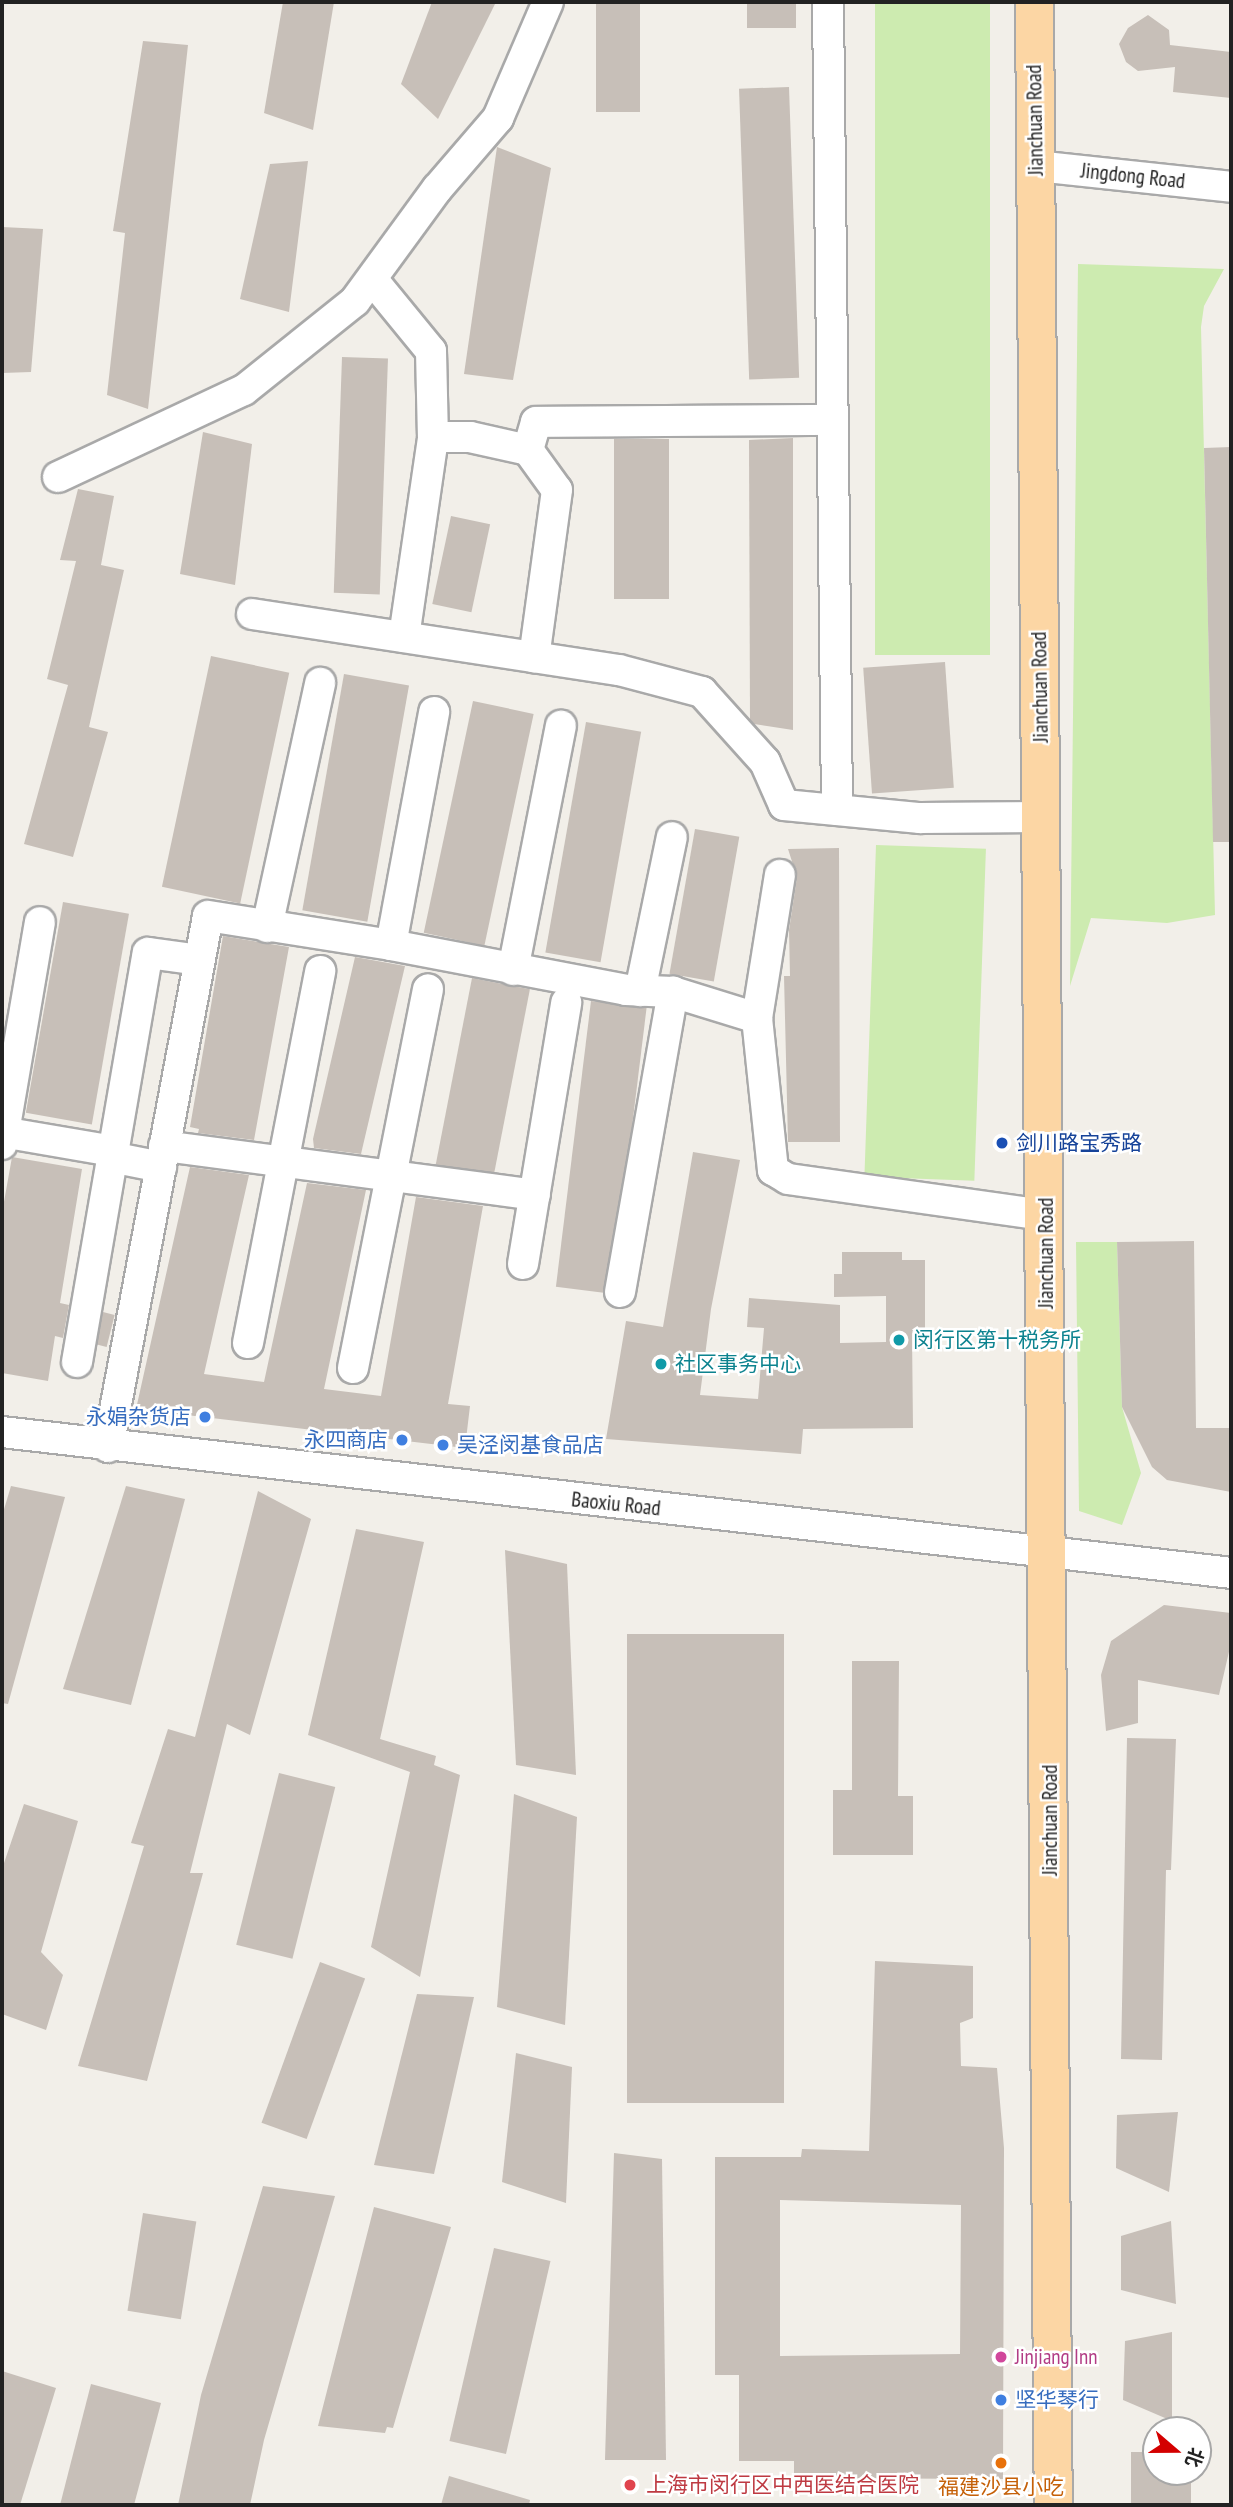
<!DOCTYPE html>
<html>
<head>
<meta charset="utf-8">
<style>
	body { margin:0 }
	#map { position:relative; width:1233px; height:2507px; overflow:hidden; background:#f2efe9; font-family:"PT Sans Narrow","Noto Sans SC",sans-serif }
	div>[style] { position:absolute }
	.grass>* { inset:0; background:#cdebb0; transform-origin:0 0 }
	.building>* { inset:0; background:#c7bfb8; transform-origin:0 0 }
	.roads { filter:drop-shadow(2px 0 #a9a9a9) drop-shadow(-2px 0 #a9a9a9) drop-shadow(0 2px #a9a9a9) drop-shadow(0 -2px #a9a9a9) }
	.minor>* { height:30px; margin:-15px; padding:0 15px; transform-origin:15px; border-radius:15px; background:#fff }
	.major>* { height:37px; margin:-18.5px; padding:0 18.5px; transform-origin:18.5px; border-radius:18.5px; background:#fcd6a4 }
	.dots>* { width:19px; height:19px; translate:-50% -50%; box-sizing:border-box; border:4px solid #fff; border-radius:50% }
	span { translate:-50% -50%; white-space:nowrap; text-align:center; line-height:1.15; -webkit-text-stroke:5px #fff; paint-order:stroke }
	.street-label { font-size:21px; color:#222 }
	.transit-label { font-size:21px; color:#164399 }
	.left { translate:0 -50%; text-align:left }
	.culture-label { font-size:21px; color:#0d838f }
	.shop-label { font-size:21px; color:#366cbe }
	.right { translate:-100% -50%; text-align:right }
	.hotel-label { font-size:21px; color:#b23c85 }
	.health-label { font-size:21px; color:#be3a42 }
	.food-label { font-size:21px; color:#c56008 }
	.frame { position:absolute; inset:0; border:4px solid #222; pointer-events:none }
	.north { position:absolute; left:1142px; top:2416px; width:70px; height:70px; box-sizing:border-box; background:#fff; border:2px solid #a7a7a7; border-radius:50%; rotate:110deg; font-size:19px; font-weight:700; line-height:28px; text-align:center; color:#222 }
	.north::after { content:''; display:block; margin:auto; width:24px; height:32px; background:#d40000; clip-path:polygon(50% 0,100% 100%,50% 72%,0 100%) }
</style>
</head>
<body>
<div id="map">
	<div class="grass">
		<i style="left:875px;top:2px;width:115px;height:653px"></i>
		<i style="clip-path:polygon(1078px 264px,1224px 269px,1204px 306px,1201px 327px,1215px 915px,1167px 923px,1091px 918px,1070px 986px)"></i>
		<i style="left:876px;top:845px;width:110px;height:332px;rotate:2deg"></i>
		<i style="clip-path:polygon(1076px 1242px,1117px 1242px,1122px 1407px,1141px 1473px,1122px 1525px,1079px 1511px)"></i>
	</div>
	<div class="building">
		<i style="clip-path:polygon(283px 2px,334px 2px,313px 130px,264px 113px)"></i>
		<i style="clip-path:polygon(432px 2px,496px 2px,438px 119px,401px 84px)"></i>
		<i style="left:596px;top:2px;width:44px;height:110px"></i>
		<i style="left:747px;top:2px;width:49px;height:26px"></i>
		<i style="clip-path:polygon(1148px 15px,1169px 30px,1170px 45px,1231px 52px,1231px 98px,1173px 92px,1175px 67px,1138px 71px,1126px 62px,1119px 44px,1128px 28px)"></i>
		<i style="clip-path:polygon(143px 41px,188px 45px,148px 409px,107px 395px,125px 233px,113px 231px)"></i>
		<i style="left:789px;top:87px;width:291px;height:50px;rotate:88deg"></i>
		<i style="clip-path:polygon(497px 147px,551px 168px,513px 380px,464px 374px)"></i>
		<i style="clip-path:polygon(308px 161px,289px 312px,240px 299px,270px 164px)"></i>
		<i style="clip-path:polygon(2px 227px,43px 229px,31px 372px,2px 373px)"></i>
		<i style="left:342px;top:357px;width:46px;height:236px;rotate:2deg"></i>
		<i style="clip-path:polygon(203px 432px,252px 444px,235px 585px,180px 574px)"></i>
		<i style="clip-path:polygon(793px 438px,793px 730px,754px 724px,750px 720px,749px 440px)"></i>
		<i style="left:614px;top:439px;width:55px;height:160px"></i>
		<i style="clip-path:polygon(1231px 447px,1231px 842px,1213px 842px,1204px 448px)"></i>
		<i style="clip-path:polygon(78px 489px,114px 496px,101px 565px,124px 570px,89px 727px,108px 732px,73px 857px,24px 844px,68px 685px,47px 679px,76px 561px,60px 560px)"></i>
		<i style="left:451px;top:516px;width:40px;height:90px;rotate:12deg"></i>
		<i style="left:211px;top:656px;width:80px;height:236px;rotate:12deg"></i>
		<i style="left:945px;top:662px;width:126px;height:82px;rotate:86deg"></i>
		<i style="left:344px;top:674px;width:66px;height:240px;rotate:10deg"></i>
		<i style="left:473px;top:701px;width:62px;height:237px;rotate:12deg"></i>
		<i style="left:586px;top:722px;width:56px;height:234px;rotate:10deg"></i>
		<i style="left:695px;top:829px;width:45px;height:147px;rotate:10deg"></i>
		<i style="clip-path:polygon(839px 848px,840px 1142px,788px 1142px,784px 976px,790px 976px,789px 930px,797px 877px,788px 849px)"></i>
		<i style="left:63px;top:902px;width:67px;height:214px;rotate:10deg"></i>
		<i style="clip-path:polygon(223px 936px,289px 947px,254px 1140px,198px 1133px,199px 1129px,190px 1127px)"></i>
		<i style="clip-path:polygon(355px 957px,405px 966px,361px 1154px,314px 1148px,313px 1139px)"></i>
		<i style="left:472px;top:978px;width:59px;height:190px;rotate:11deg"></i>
		<i style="left:591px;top:1001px;width:56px;height:288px;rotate:7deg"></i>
		<i style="clip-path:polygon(693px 1152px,740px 1160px,711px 1309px,700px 1395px,758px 1399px,764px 1328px,747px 1327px,749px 1298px,840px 1305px,840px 1343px,886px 1342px,886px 1296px,834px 1297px,834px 1274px,842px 1274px,842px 1252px,902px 1252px,902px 1260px,925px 1260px,925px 1337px,912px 1333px,913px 1428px,803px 1429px,801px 1454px,606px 1439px,626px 1321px,663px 1327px)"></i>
		<i style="clip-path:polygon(12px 1157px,82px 1169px,60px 1303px,69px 1305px,63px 1338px,55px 1336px,48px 1381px,2px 1373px,2px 1213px)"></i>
		<i style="clip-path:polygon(190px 1167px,249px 1175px,204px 1374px,264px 1382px,307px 1183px,366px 1190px,324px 1389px,381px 1396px,416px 1197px,483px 1206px,448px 1404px,470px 1406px,465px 1448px,136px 1409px)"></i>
		<i style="clip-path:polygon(1194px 1241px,1196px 1428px,1231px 1428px,1231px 1492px,1167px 1480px,1152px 1467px,1122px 1407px,1117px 1242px)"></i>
		<i style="left:103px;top:1312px;width:12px;height:33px;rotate:14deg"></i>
		<i style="clip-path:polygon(11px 1486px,65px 1497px,8px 1704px,2px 1703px,2px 1516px)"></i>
		<i style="clip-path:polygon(126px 1486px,185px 1499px,131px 1705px,63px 1689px)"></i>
		<i style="clip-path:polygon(258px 1491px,311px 1519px,250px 1735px,227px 1724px,190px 1873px,203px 1873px,147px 2081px,78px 2066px,144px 1846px,131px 1843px,168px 1729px,195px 1737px)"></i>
		<i style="clip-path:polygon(356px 1529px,424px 1542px,380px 1739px,436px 1756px,434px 1765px,460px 1775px,420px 1977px,371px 1947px,410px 1772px,308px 1735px)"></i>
		<i style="clip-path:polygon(505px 1550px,567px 1564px,576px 1775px,516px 1765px)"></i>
		<i style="clip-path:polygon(1164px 1605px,1231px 1613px,1231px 1643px,1219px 1695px,1138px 1680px,1138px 1723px,1106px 1731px,1101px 1675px,1111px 1641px)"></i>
		<i style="left:627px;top:1634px;width:157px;height:469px"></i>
		<i style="clip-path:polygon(852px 1661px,899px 1661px,898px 1796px,913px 1796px,913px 1855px,833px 1855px,833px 1790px,852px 1790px)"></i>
		<i style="clip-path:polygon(1127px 1738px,1176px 1739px,1171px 1870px,1166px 1870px,1162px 2060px,1121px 2059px)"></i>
		<i style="left:279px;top:1773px;width:58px;height:177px;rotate:14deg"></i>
		<i style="clip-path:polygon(514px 1794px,577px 1817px,565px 2025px,497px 2007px)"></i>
		<i style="clip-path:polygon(24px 1804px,78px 1821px,41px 1952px,63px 1975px,46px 2030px,2px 2014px,2px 1869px)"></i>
		<i style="clip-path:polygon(evenodd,875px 1961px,973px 1966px,973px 2018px,960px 2023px,961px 2066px,997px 2068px,1004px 2148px,1003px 2479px,794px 2478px,794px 2461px,739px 2461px,739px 2375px,715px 2375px,715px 2157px,801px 2157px,802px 2149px,869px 2151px,875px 1961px,780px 2200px,961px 2205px,960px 2354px,780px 2356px,780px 2200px)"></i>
		<i style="left:320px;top:1962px;width:48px;height:171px;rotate:20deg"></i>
		<i style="clip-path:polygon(417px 1994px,474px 1997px,434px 2174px,374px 2165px)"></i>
		<i style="clip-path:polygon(516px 2053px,572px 2067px,566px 2203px,502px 2182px)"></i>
		<i style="clip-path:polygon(1178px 2112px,1169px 2192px,1116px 2168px,1117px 2115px)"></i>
		<i style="clip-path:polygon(614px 2153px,662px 2159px,666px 2460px,605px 2460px)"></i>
		<i style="clip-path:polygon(263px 2186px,335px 2196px,264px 2440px,250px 2505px,178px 2505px,201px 2395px)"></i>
		<i style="clip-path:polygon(374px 2207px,451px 2227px,393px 2428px,387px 2427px,385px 2433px,318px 2426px)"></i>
		<i style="left:143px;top:2213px;width:54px;height:99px;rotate:9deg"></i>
		<i style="clip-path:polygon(1171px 2221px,1176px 2304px,1121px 2290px,1121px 2236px)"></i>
		<i style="left:494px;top:2248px;width:58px;height:198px;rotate:13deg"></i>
		<i style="clip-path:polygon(1172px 2332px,1172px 2421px,1123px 2400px,1125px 2341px)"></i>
		<i style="clip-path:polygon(2px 2371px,56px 2388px,20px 2505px,2px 2505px)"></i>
		<i style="clip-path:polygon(91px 2384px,161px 2403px,134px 2505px,60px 2505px)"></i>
		<i style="clip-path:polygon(1131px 2452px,1156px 2452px,1156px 2472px,1191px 2472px,1191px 2505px,1131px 2505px)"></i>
		<i style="clip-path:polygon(449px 2476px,530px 2500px,529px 2505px,441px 2505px)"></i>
	</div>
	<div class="roads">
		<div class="minor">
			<i style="left:828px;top:2px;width:808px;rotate:89.36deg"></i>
			<i style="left:1036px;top:166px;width:196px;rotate:6.1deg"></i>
			<i style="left:372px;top:279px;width:93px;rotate:50.7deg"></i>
			<i style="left:431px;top:351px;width:86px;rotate:88.7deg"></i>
			<i style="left:433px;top:437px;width:37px"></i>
			<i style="left:470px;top:437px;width:59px;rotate:12.6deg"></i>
			<i style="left:528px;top:450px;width:49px;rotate:54.1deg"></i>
			<i style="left:557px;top:490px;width:169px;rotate:97.8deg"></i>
			<i style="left:528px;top:450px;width:29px;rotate:-74deg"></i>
			<i style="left:536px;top:422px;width:296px;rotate:-0.4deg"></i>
			<i style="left:58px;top:477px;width:205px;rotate:-25.1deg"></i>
			<i style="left:244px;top:390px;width:142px;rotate:-38.7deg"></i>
			<i style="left:355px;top:301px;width:139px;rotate:-53.8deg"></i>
			<i style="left:437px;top:189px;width:94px;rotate:-49.3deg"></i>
			<i style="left:498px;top:118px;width:126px;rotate:-66.7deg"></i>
			<i style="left:252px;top:614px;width:371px;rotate:8.7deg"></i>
			<i style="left:619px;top:670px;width:86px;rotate:14.8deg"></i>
			<i style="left:702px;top:692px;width:94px;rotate:48deg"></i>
			<i style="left:765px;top:762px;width:47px;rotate:66.2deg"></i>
			<i style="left:784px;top:805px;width:137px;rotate:5.5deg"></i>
			<i style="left:920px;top:818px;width:122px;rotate:-0.5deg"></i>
			<i style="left:404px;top:637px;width:202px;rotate:-81.7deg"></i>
			<i style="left:267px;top:927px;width:250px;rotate:-77.7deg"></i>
			<i style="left:391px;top:945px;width:237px;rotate:-79.5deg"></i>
			<i style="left:513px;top:970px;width:249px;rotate:-78.9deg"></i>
			<i style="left:640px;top:991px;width:157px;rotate:-78.3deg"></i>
			<i style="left:757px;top:1018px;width:145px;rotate:-80.9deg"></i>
			<i style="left:2px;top:1132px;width:100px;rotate:9.7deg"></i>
			<i style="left:101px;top:1149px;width:22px;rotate:27deg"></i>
			<i style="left:121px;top:1159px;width:41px;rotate:11.3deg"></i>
			<i style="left:2px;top:1144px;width:225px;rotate:-80.3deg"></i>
			<i style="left:164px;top:1146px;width:374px;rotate:7.5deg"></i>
			<i style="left:523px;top:1264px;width:265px;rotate:-80.6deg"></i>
			<i style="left:620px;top:1292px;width:305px;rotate:-80deg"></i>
			<i style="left:248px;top:1343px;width:379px;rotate:-79deg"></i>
			<i style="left:77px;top:1362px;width:415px;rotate:-80.2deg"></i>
			<i style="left:148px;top:953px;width:51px;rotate:7.8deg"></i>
			<i style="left:353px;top:1368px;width:386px;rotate:-78.8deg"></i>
			<i style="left:2px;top:1432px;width:1237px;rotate:6.54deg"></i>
			<i style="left:108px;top:1447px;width:540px;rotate:-79.33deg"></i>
			<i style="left:208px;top:916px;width:185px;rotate:9deg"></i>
			<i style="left:391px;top:945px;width:239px;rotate:10.8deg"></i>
			<i style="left:626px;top:990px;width:47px;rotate:2.4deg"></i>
			<i style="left:673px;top:992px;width:88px;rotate:17.2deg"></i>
			<i style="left:757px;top:1018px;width:153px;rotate:84deg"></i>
			<i style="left:773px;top:1170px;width:17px;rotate:31deg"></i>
			<i style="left:788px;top:1179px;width:260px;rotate:8deg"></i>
		</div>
		<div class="major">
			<i style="left:1034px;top:2px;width:2503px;rotate:89.57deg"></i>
		</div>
	</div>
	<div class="dots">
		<i style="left:1002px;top:1143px;background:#1a4fb4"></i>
		<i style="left:899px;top:1340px;background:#0f9aa8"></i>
		<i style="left:661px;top:1364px;background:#0f9aa8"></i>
		<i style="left:205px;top:1417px;background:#3f7fe0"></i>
		<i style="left:402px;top:1440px;background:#3f7fe0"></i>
		<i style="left:443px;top:1445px;background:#3f7fe0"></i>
		<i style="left:1001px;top:2357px;background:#d1479c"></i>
		<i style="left:1001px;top:2400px;background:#3f7fe0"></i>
		<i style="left:1001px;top:2463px;background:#e8710a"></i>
		<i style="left:630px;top:2485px;background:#e0444e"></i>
	</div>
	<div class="street-label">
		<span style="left:1035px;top:120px;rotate:-91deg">Jianchuan Road</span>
		<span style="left:1133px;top:176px;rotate:6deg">Jingdong Road</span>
		<span style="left:1040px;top:687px;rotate:-91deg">Jianchuan Road</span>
		<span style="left:1046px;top:1253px;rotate:-90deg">Jianchuan Road</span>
		<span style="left:616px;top:1504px;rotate:6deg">Baoxiu Road</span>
		<span style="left:1050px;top:1820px;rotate:-90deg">Jianchuan Road</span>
	</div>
	<div class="transit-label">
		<span class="left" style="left:1016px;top:1143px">剑川路宝秀路</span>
	</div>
	<div class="culture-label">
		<span class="left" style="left:913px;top:1340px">闵行区第十税务所</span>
		<span class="left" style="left:675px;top:1364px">社区事务中心</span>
	</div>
	<div class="shop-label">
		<span class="right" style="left:191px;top:1417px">永娟杂货店</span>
		<span class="right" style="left:388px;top:1440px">永四商店</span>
		<span class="left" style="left:457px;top:1445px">吴泾闵基食品店</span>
		<span class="left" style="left:1015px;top:2400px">坚华琴行</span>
	</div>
	<div class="hotel-label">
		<span class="left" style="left:1015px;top:2357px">Jinjiang Inn</span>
	</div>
	<div class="health-label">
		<span class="left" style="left:646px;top:2485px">上海市闵行区中西医结合医院</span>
	</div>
	<div class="food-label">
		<span style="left:1001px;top:2487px">福建沙县小吃</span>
	</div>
	<div class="frame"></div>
	<div class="north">北</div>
</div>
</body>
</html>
